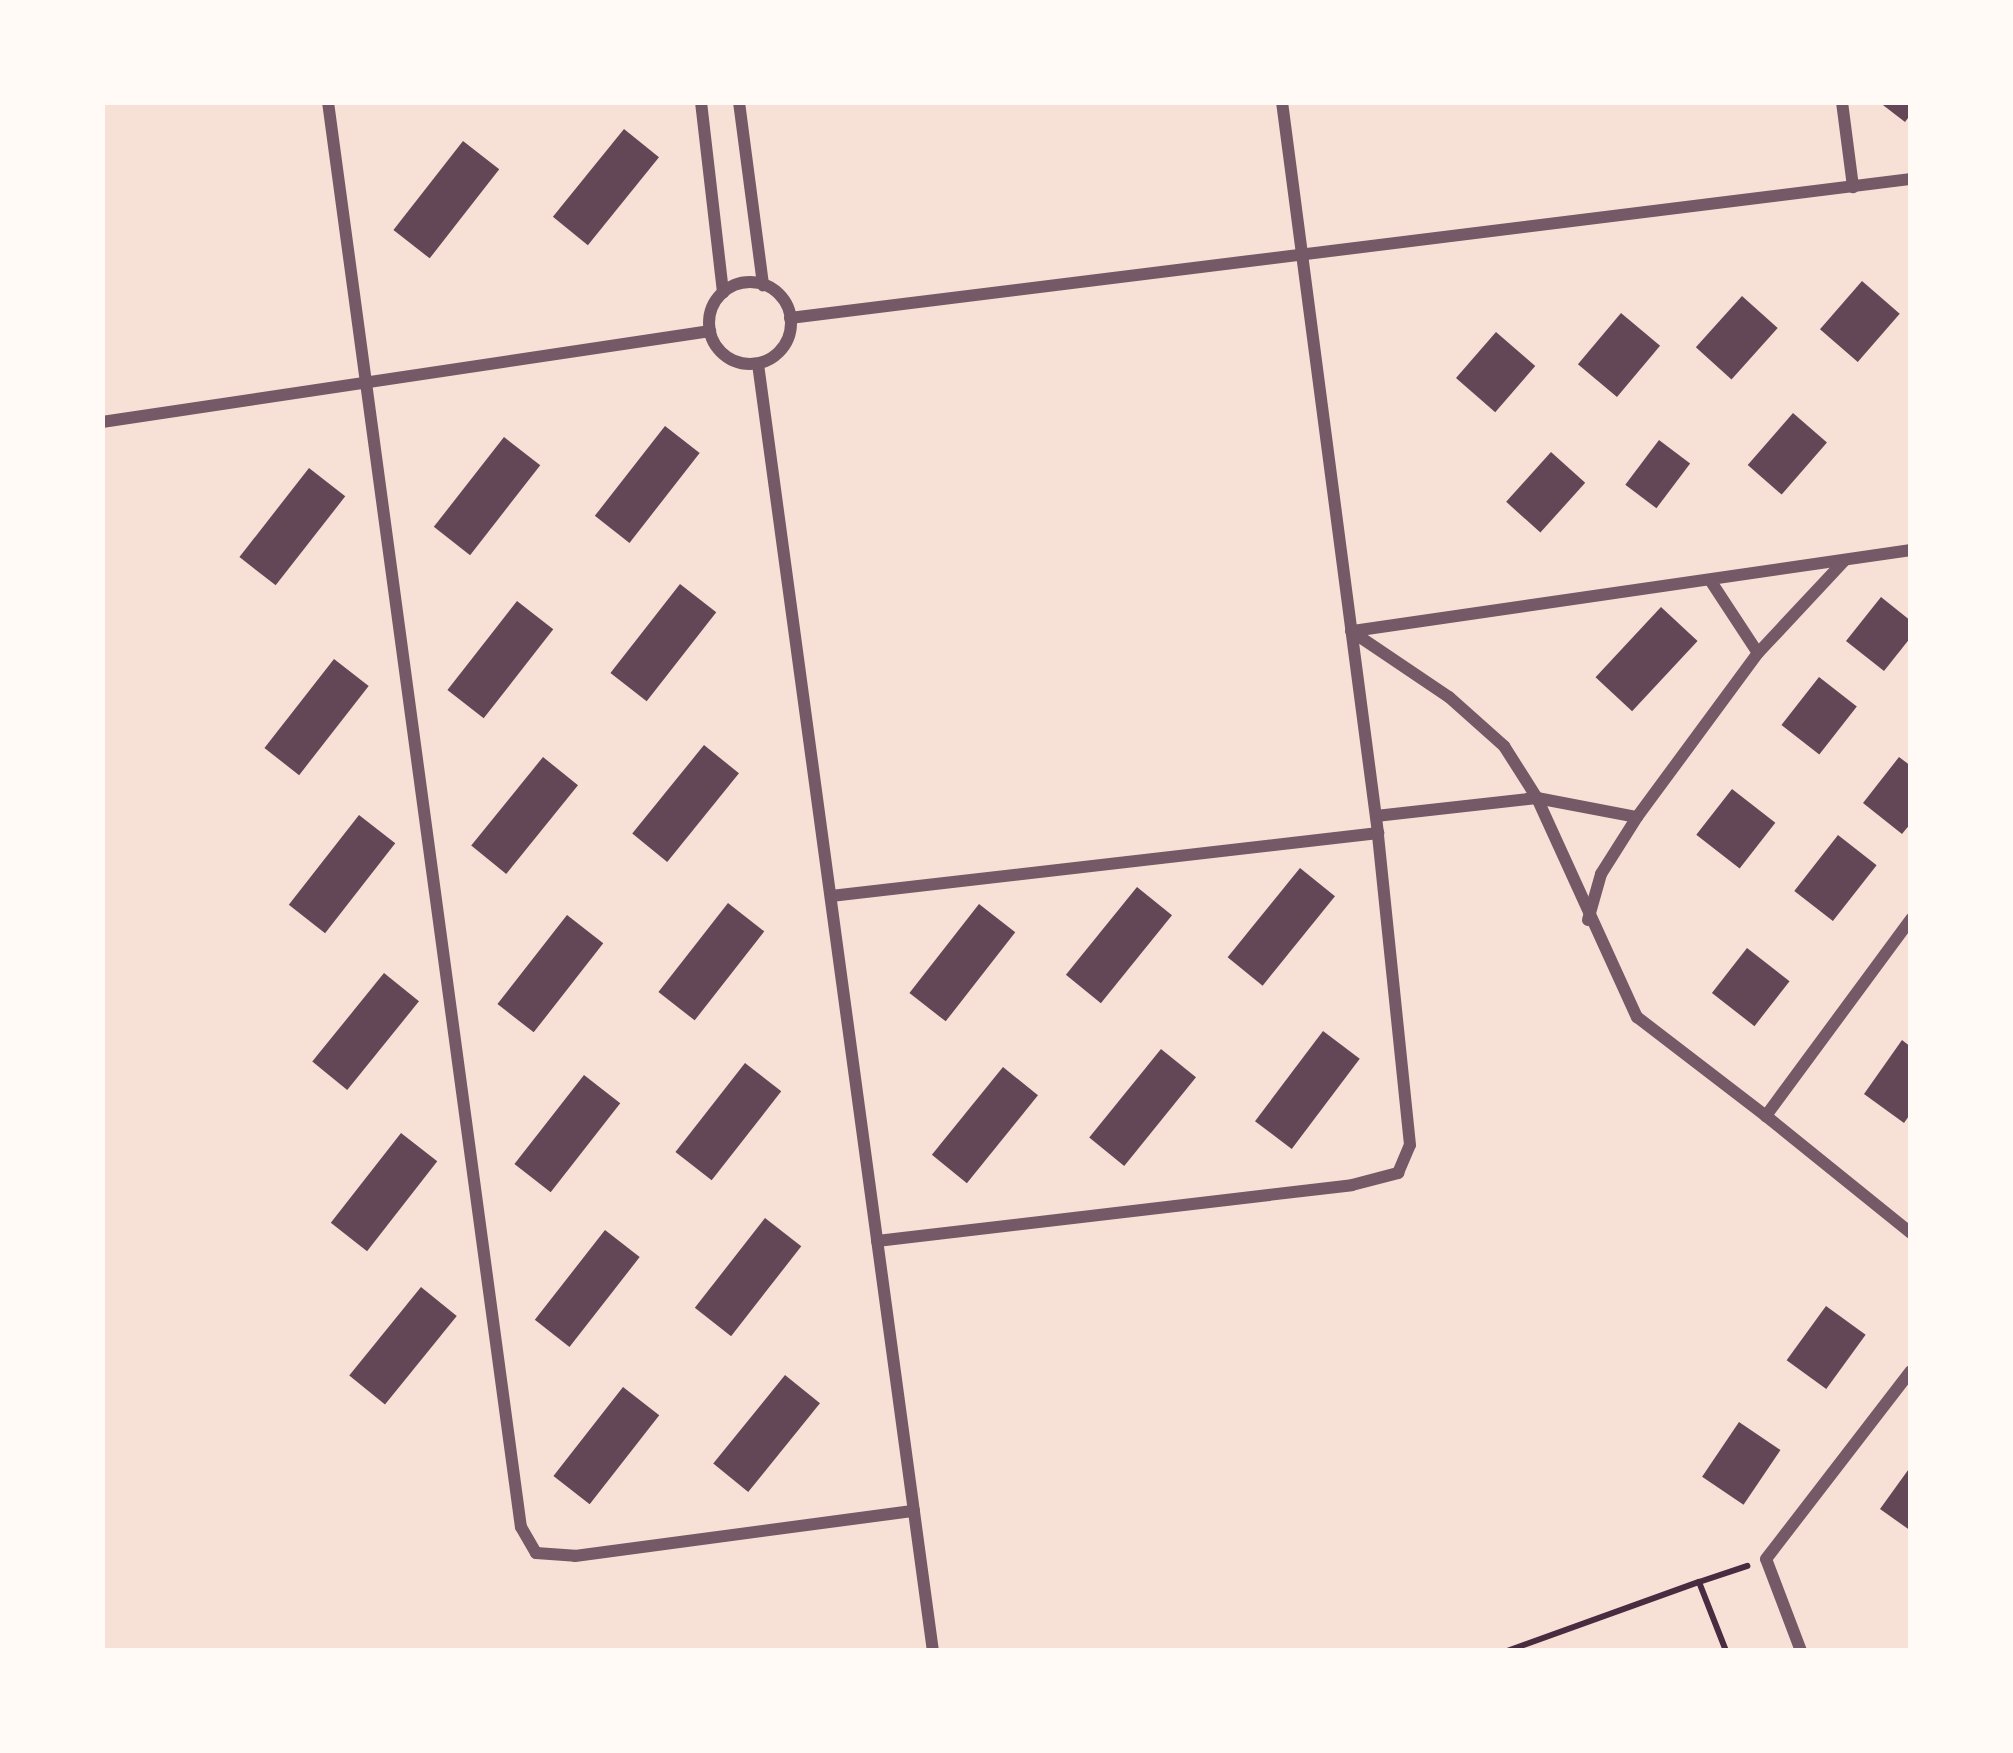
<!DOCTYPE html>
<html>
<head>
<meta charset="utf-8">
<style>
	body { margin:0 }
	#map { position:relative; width:2013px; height:1753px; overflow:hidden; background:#f7e1d7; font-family:"PT Sans Narrow",sans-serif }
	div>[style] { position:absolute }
	.building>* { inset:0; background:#644757; transform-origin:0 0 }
	.path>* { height:6px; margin:-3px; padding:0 3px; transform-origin:3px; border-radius:3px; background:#4a2c40 }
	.minor>* { height:12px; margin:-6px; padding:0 6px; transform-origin:6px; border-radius:6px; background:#755966 }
	.minor>.ring { margin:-6px; padding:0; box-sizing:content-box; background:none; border:12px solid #755966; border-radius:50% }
	span { translate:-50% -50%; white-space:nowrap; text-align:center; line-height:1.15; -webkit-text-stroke:10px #fffaf5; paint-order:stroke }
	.frame { position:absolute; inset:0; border:105px solid #fffaf5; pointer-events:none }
</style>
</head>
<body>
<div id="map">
	<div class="building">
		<i style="clip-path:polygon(1879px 102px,1911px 102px,1911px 114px,1905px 122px)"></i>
		<i style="left:624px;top:129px;width:45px;height:113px;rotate:39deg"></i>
		<i style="left:463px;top:141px;width:46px;height:113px;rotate:38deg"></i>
		<i style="left:1862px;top:281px;width:50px;height:64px;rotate:41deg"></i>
		<i style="left:1742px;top:296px;width:48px;height:69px;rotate:42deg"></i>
		<i style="left:1621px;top:313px;width:51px;height:67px;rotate:40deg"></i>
		<i style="left:1496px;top:332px;width:52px;height:61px;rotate:41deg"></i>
		<i style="left:1793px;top:413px;width:45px;height:69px;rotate:41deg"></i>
		<i style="left:665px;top:426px;width:44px;height:114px;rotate:38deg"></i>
		<i style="left:504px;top:437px;width:46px;height:114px;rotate:38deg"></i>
		<i style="left:1659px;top:440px;width:39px;height:56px;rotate:37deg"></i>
		<i style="left:1551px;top:452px;width:46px;height:67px;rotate:42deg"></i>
		<i style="left:309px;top:468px;width:46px;height:113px;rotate:38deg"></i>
		<i style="left:680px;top:584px;width:46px;height:113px;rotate:38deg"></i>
		<i style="clip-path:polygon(1881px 597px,1911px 621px,1911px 637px,1884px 671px,1846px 641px)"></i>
		<i style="left:517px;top:601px;width:46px;height:113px;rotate:38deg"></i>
		<i style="left:1661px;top:607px;width:50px;height:96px;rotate:43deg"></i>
		<i style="left:334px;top:659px;width:44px;height:113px;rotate:38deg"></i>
		<i style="left:1819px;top:677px;width:48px;height:61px;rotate:38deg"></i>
		<i style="left:704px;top:745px;width:45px;height:114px;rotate:39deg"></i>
		<i style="left:543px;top:757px;width:45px;height:114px;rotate:39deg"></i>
		<i style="clip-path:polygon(1899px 757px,1911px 766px,1911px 823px,1902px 834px,1863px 803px)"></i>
		<i style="left:1732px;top:789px;width:55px;height:58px;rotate:38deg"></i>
		<i style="left:359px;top:815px;width:46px;height:114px;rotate:38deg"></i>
		<i style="left:1838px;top:835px;width:49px;height:71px;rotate:38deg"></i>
		<i style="left:1300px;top:868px;width:45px;height:115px;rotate:39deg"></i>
		<i style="left:1137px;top:887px;width:45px;height:113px;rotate:39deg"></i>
		<i style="left:728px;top:903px;width:46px;height:113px;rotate:38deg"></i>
		<i style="left:979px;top:904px;width:46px;height:113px;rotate:38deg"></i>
		<i style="left:567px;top:915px;width:46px;height:113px;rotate:38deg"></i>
		<i style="left:1747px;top:948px;width:54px;height:57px;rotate:38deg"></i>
		<i style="left:384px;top:973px;width:45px;height:114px;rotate:39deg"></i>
		<i style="left:1323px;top:1031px;width:46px;height:113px;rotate:37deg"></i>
		<i style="clip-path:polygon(1902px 1040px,1911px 1047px,1911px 1113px,1904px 1123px,1864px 1094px)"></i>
		<i style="left:1161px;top:1049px;width:45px;height:114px;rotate:39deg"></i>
		<i style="left:745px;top:1063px;width:46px;height:113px;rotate:38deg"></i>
		<i style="left:1003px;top:1067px;width:45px;height:113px;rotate:39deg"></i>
		<i style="left:584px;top:1075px;width:46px;height:113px;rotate:38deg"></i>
		<i style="left:401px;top:1133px;width:46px;height:114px;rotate:38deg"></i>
		<i style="left:765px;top:1218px;width:46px;height:114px;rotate:38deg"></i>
		<i style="left:605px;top:1230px;width:44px;height:114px;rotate:38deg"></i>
		<i style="left:421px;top:1287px;width:46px;height:114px;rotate:39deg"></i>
		<i style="left:1826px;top:1306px;width:49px;height:67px;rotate:36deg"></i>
		<i style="left:785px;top:1375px;width:45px;height:114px;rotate:39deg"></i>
		<i style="left:623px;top:1387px;width:46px;height:113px;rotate:38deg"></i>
		<i style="left:1739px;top:1422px;width:50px;height:66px;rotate:34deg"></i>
		<i style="clip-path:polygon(1911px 1466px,1911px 1531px,1880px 1509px)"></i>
	</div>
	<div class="path">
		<i style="left:1699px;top:1582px;width:51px;rotate:-18.4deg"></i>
		<i style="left:1507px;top:1651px;width:204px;rotate:-19.8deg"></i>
		<i style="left:1699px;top:1582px;width:74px;rotate:68.6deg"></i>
	</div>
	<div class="minor">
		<i style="left:328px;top:102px;width:1438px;rotate:82.29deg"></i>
		<i style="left:521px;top:1527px;width:30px;rotate:60deg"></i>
		<i style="left:536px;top:1553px;width:39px;rotate:4deg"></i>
		<i style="left:575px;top:1556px;width:342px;rotate:-7.6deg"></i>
		<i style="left:701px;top:102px;width:192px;rotate:83.4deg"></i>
		<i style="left:739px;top:102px;width:185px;rotate:82.5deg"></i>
		<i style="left:1842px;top:102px;width:86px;rotate:82.6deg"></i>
		<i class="ring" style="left:709px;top:282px;width:70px;height:70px"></i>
		<i style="left:790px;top:318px;width:1130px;rotate:-7.07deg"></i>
		<i style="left:758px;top:364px;width:1299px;rotate:82.26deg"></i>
		<i style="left:102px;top:422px;width:615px;rotate:-8.51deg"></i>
		<i style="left:1710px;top:580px;width:87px;rotate:56.7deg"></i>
		<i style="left:1351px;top:631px;width:118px;rotate:34deg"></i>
		<i style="left:1449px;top:697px;width:74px;rotate:41.7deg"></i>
		<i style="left:1504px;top:746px;width:62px;rotate:57.6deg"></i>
		<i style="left:1537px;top:798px;width:241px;rotate:65.5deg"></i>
		<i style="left:1637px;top:1017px;width:163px;rotate:37.5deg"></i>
		<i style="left:1353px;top:631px;width:564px;rotate:-8.26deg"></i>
		<i style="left:1376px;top:816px;width:162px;rotate:-6.4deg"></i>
		<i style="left:1537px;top:798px;width:102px;rotate:10.8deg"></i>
		<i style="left:831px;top:896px;width:551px;rotate:-6.57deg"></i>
		<i style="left:1378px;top:833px;width:737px;rotate:-97.48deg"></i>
		<i style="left:1911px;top:919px;width:245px;rotate:126.4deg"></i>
		<i style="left:1766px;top:1116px;width:186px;rotate:38.9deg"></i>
		<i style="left:1588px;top:920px;width:48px;rotate:-74.2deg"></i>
		<i style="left:1601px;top:874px;width:67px;rotate:-57.7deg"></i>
		<i style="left:1637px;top:817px;width:204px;rotate:-53.6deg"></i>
		<i style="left:1758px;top:653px;width:127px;rotate:-46.9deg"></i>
		<i style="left:877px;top:1241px;width:478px;rotate:-6.7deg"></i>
		<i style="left:1352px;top:1185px;width:48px;rotate:-14.6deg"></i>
		<i style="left:1398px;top:1173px;width:30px;rotate:-67deg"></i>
		<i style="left:1410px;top:1145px;width:314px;rotate:-95.9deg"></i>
		<i style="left:1801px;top:1651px;width:98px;rotate:-110.8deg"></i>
		<i style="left:1766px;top:1559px;width:237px;rotate:-52.4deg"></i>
	</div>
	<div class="frame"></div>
</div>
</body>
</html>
